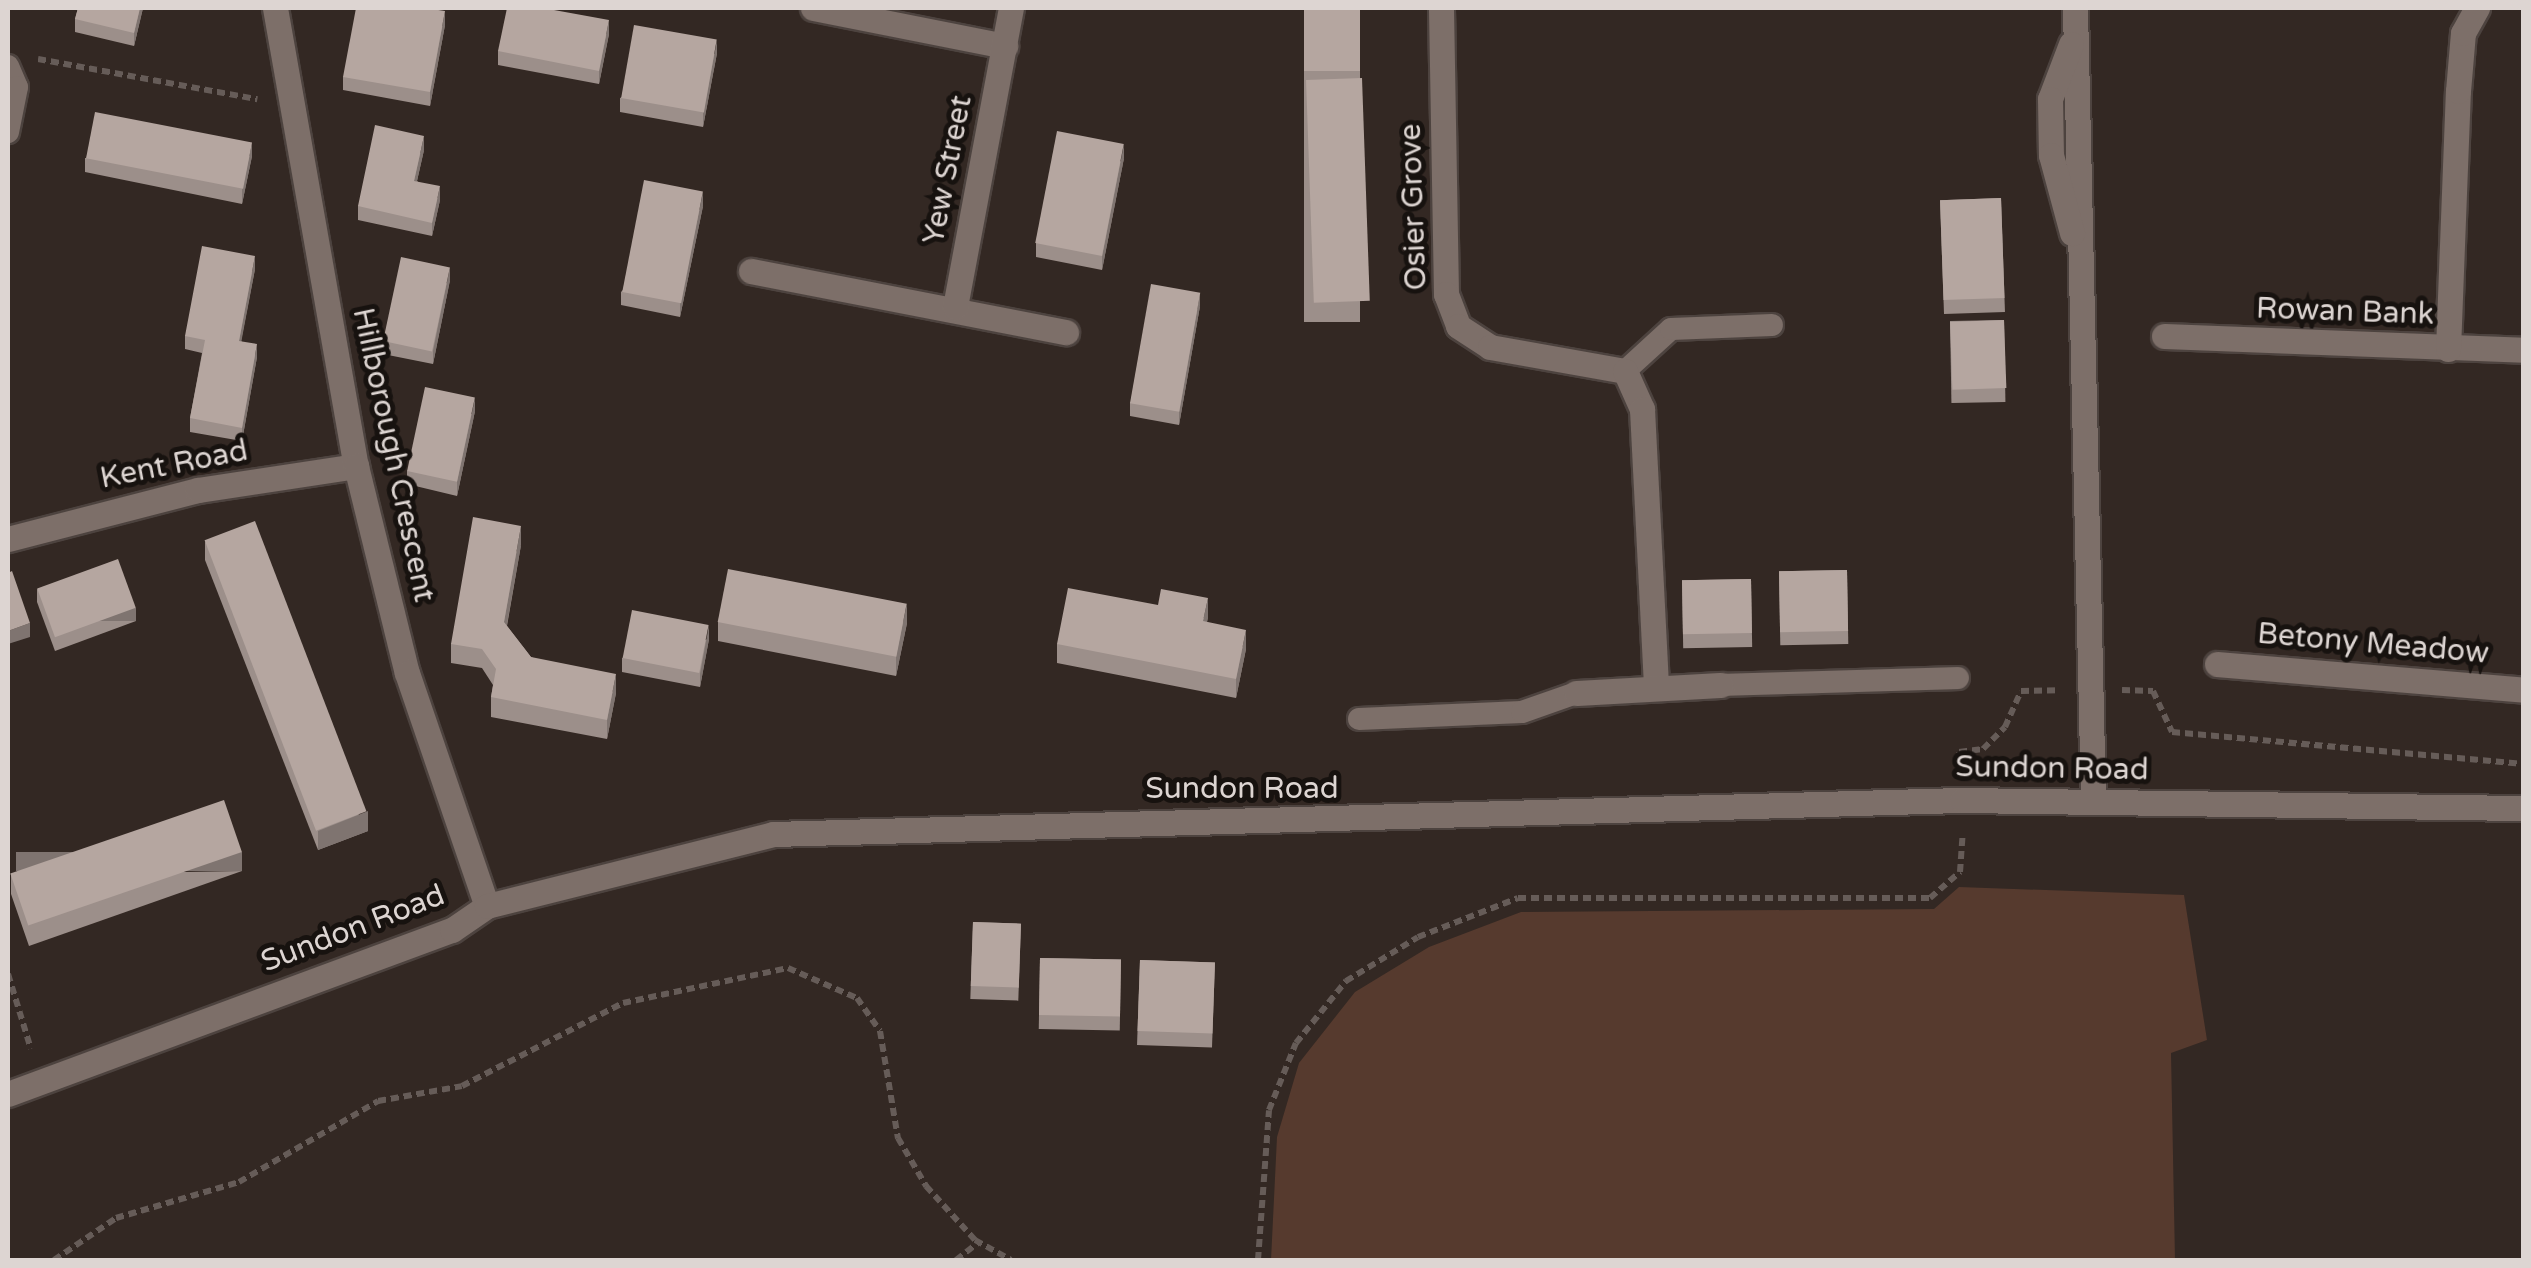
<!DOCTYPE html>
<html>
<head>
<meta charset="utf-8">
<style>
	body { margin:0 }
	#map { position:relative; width:2531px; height:1268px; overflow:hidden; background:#332823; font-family:"Varela Round",sans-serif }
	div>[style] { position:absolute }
	.green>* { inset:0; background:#563a2e }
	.path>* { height:6px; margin-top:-3px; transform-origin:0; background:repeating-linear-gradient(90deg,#665c58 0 8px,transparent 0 13px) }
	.roads { filter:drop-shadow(2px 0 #4d433f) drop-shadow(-2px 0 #4d433f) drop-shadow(0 2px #4d433f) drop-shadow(0 -2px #4d433f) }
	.lane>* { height:22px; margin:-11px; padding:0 11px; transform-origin:11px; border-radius:11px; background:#7d6f69 }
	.street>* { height:25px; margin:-12.5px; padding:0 12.5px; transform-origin:12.5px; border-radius:12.5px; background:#7d6f69 }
	.secondary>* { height:25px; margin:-12.5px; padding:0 12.5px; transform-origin:12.5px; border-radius:12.5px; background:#7d6f69 }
	.wall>* { inset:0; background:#9c8f8a; transform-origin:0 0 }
	.shaded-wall>* { inset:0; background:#7f7470; transform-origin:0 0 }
	.building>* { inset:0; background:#b5a6a0; transform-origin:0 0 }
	span { translate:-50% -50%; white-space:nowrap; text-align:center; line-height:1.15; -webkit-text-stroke:10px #17120f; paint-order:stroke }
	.street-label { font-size:30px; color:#ddd5d2 }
	.frame { position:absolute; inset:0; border:10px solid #ddd5d2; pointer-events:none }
</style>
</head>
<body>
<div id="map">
	<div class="green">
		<i style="clip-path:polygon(1959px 887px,2184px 895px,2207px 1040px,2171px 1053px,2175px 1260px,1271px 1260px,1277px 1137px,1299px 1063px,1355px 992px,1429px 947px,1521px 912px,1934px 909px)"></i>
	</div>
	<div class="path">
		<i style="left:38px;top:59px;width:223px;rotate:10.4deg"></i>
		<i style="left:2122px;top:690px;width:31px;rotate:2deg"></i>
		<i style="left:2153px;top:691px;width:45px;rotate:65.1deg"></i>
		<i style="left:2172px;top:732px;width:353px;rotate:5.2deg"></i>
		<i style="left:1960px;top:766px;width:14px;rotate:-94deg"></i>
		<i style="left:1959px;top:752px;width:24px;rotate:-7deg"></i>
		<i style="left:1983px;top:749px;width:31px;rotate:-45deg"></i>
		<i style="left:2005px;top:727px;width:39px;rotate:-66deg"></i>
		<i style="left:2021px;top:691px;width:39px;rotate:-1deg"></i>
		<i style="left:8px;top:974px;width:78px;rotate:73deg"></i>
		<i style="left:54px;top:1260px;width:75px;rotate:-34.1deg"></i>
		<i style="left:116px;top:1218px;width:128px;rotate:-16.3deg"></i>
		<i style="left:239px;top:1182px;width:161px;rotate:-30.2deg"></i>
		<i style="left:378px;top:1101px;width:85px;rotate:-10.1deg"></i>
		<i style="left:462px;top:1086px;width:181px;rotate:-27.3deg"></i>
		<i style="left:623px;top:1003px;width:169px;rotate:-12deg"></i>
		<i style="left:788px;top:968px;width:75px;rotate:23.5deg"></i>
		<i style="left:857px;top:998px;width:40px;rotate:55.1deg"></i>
		<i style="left:880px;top:1031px;width:109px;rotate:80.5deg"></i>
		<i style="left:898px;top:1138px;width:56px;rotate:59.7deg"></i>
		<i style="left:926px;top:1186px;width:73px;rotate:47.8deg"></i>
		<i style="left:975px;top:1240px;width:41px;rotate:29.1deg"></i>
		<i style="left:956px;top:1260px;width:29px;rotate:-38deg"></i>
		<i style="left:1258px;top:1260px;width:150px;rotate:-85.8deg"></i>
		<i style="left:1269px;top:1110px;width:72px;rotate:-68.1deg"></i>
		<i style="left:1296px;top:1043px;width:80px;rotate:-51.1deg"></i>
		<i style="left:1346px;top:981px;width:84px;rotate:-31.4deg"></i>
		<i style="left:1418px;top:937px;width:107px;rotate:-21.3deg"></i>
		<i style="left:1518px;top:898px;width:412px"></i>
		<i style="left:1930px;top:898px;width:40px;rotate:-41deg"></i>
		<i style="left:1960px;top:872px;width:39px;rotate:-86deg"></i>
	</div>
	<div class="roads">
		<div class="lane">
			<i style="left:8px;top:66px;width:23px;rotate:67deg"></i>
			<i style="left:17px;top:87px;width:46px;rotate:101.3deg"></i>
			<i style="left:1625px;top:371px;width:62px;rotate:-42.4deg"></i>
			<i style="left:1671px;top:329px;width:101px;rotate:-2.3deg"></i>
			<i style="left:1721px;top:685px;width:237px;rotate:-1.7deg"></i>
			<i style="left:1359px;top:719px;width:163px;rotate:-2.5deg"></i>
			<i style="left:1522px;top:712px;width:57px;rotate:-19.4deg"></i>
		</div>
		<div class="street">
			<i style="left:813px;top:8px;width:196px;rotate:11.2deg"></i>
			<i style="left:1441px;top:8px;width:286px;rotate:89deg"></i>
			<i style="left:1446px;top:294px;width:34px;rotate:69deg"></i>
			<i style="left:1458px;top:326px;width:38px;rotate:33deg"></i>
			<i style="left:1490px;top:347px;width:137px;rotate:10.1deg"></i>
			<i style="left:1625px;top:371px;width:42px;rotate:65.9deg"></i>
			<i style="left:1642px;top:409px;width:278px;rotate:87.1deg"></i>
			<i style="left:2075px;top:8px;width:794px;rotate:88.7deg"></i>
			<i style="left:2071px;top:44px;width:59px;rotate:110.9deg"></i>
			<i style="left:2050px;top:99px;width:56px;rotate:89deg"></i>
			<i style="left:2051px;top:155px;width:81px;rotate:74.9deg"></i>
			<i style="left:751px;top:271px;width:321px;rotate:11deg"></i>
			<i style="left:955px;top:307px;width:304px;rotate:-79.4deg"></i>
			<i style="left:2164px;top:336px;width:360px;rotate:2.2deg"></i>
			<i style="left:2448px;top:349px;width:258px;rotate:-87.8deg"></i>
			<i style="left:2458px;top:91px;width:58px;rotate:-85.1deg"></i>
			<i style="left:2463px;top:33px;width:29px;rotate:-61deg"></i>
			<i style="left:8px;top:539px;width:196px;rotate:-14.5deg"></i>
			<i style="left:198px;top:490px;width:160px;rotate:-8.6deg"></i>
			<i style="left:2217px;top:664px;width:308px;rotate:4.8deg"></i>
			<i style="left:1576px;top:693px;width:145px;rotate:-3.2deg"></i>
		</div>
		<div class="secondary">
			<i style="left:275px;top:8px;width:465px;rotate:80deg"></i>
			<i style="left:356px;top:466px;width:213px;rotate:76.2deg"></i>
			<i style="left:407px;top:673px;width:246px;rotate:71.1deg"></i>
			<i style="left:8px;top:1094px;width:473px;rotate:-20.3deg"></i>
			<i style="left:452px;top:930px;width:42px;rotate:-34.4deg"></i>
			<i style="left:487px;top:906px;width:295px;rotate:-14.1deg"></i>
			<i style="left:773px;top:834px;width:1189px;rotate:-1.64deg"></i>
			<i style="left:1962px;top:800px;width:562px;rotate:0.82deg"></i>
		</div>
	</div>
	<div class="wall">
		<i style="clip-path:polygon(78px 8px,143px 8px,134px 46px,75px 32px,75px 19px)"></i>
		<i style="left:1304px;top:8px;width:56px;height:314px"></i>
		<i style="clip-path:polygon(445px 25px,430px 106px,343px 90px,343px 77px)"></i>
		<i style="clip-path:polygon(609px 34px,599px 84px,498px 65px,498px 51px)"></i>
		<i style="clip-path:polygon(717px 53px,703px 127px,620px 112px,620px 98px)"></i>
		<i style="clip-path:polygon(424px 150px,417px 181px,440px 200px,432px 236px,358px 220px,358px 206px)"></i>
		<i style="clip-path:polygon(252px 156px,242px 204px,85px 172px,85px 158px)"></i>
		<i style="clip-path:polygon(1124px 158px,1102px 270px,1036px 257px,1036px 243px)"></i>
		<i style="left:2001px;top:198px;width:114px;height:61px;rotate:88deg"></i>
		<i style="clip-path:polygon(703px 206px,680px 317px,621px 305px,621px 292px)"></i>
		<i style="clip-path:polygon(255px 269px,241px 341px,257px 357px,242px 441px,190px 432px,190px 418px,202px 353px,185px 349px,185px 336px)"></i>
		<i style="clip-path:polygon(450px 280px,433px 364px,383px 354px,383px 341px)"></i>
		<i style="clip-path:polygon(1200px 306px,1179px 425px,1130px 416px,1130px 403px)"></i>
		<i style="left:2004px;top:320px;width:82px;height:54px;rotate:89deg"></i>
		<i style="clip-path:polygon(475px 411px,457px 496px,407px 484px,407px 471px)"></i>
		<i style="clip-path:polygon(205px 541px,368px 831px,318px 850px,205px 560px)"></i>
		<i style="clip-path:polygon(521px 545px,507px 626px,531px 657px,616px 693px,607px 739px,491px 717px,491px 697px,493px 685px,482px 668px,451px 663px,451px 644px)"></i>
		<i style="left:1847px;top:570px;width:74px;height:68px;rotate:89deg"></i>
		<i style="left:1751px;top:579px;width:68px;height:69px;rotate:89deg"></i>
		<i style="clip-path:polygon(37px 589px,136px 621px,55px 651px,37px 602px)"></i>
		<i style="clip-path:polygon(1208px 617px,1207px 622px,1246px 649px,1236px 698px,1057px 663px,1057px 644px)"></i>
		<i style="clip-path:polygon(718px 622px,907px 623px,896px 676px,718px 641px)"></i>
		<i style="clip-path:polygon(709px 639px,700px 687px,622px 672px,622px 658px)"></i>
		<i style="clip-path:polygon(242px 871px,29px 946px,11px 894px,11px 875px)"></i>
		<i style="left:973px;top:922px;width:48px;height:77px;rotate:2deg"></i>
		<i style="left:1040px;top:958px;width:81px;height:71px;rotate:1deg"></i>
		<i style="left:1140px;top:960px;width:75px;height:85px;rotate:2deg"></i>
	</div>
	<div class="shaded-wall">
		<i style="clip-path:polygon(140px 8px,143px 8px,134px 46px,134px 33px)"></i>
		<i style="clip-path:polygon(445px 11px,445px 25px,430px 106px,430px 92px)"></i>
		<i style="clip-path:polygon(609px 20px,609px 34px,599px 84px,599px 71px)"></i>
		<i style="clip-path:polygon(717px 40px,717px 53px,703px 127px,703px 114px)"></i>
		<i style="clip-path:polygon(424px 136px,424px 150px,414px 194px,414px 181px)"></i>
		<i style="clip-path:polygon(252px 143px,252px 156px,242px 204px,242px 190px)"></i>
		<i style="clip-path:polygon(1124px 144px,1124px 158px,1102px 270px,1102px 257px)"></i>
		<i style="clip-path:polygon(440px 186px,440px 200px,432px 236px,432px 223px)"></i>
		<i style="clip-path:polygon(703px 192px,703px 206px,680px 317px,680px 304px)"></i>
		<i style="clip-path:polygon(255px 256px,255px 269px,239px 354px,239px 341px)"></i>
		<i style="clip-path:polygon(450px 267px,450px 280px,433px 364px,433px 351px)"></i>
		<i style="clip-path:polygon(1200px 293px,1200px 306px,1179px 425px,1179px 412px)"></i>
		<i style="clip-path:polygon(257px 344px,257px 357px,242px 441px,242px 428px)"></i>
		<i style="clip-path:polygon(475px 398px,475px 411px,457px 496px,457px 482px)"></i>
		<i style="clip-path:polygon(521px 526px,521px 545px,504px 641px,504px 622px)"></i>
		<i style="clip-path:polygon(1208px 598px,1208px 617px,1203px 641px,1203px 621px)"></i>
		<i style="clip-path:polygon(907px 603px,907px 623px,896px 676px,896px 656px)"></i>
		<i style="left:136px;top:608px;width:13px;height:86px;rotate:90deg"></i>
		<i style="clip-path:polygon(30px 623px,30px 637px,8px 644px,8px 631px)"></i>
		<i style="clip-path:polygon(709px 625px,709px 639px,700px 687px,700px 674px)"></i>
		<i style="clip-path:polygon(1246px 630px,1246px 649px,1236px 698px,1236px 679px)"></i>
		<i style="clip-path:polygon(616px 674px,616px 693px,607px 739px,607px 720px)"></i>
		<i style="clip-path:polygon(368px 811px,368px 831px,318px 850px,318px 831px)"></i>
		<i style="left:242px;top:852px;width:19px;height:226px;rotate:90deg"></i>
	</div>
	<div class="building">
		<i style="clip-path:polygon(78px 8px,140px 8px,134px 33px,75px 19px)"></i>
		<i style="clip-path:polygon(356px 8px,425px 8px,445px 11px,430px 92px,343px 77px)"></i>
		<i style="clip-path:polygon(507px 8px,543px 8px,609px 20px,599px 71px,498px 51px)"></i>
		<i style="left:1304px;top:8px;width:56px;height:63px"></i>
		<i style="left:634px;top:25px;width:84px;height:74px;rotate:10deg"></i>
		<i style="left:1362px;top:78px;width:223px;height:56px;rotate:88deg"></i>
		<i style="left:95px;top:112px;width:160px;height:47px;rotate:11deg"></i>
		<i style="clip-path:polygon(375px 125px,424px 136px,414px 181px,440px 186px,432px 223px,358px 206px)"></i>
		<i style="left:1057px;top:131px;width:68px;height:114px;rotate:11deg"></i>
		<i style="left:644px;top:180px;width:60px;height:114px;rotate:11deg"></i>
		<i style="left:2001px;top:198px;width:100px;height:61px;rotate:88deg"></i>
		<i style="clip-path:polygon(202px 246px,255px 256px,239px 341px,257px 344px,242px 428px,190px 418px,205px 340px,185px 336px)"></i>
		<i style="left:401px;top:257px;width:50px;height:86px;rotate:12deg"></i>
		<i style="left:1151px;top:284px;width:50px;height:121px;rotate:10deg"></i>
		<i style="left:2004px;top:320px;width:68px;height:54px;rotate:88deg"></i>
		<i style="left:425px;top:387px;width:51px;height:86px;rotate:12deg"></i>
		<i style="clip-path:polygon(473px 517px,521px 526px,504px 622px,531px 657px,616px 674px,607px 720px,491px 697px,496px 669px,482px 649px,451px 644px)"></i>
		<i style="left:255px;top:521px;width:311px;height:54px;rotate:69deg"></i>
		<i style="left:118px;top:559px;width:52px;height:86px;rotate:70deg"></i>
		<i style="left:728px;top:569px;width:182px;height:54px;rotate:11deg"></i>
		<i style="left:1847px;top:570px;width:61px;height:68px;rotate:89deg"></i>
		<i style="clip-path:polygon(12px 571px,30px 623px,8px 631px,8px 573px)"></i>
		<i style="left:1751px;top:579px;width:54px;height:69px;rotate:89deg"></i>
		<i style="clip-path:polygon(1068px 588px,1158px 605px,1161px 589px,1208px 598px,1203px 621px,1246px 630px,1236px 679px,1057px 644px)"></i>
		<i style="left:632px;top:610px;width:78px;height:49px;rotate:11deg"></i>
		<i style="left:224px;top:800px;width:55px;height:226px;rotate:71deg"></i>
		<i style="left:973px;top:922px;width:48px;height:64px;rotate:2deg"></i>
		<i style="left:1040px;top:958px;width:81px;height:57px;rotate:1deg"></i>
		<i style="left:1140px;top:960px;width:75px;height:71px;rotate:2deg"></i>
	</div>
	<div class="street-label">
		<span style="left:948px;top:170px;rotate:-79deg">Yew Street</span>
		<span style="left:1414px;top:207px;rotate:-92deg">Osier Grove</span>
		<span style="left:2345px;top:312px;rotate:2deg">Rowan Bank</span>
		<span style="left:393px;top:455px;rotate:78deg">Hillborough Crescent</span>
		<span style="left:174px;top:465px;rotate:-11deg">Kent Road</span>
		<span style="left:2373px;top:644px;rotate:5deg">Betony Meadow</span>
		<span style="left:2052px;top:769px;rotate:1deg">Sundon Road</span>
		<span style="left:1242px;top:789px">Sundon Road</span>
		<span style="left:353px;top:929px;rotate:-21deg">Sundon Road</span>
	</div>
	<div class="frame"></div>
</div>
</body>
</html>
